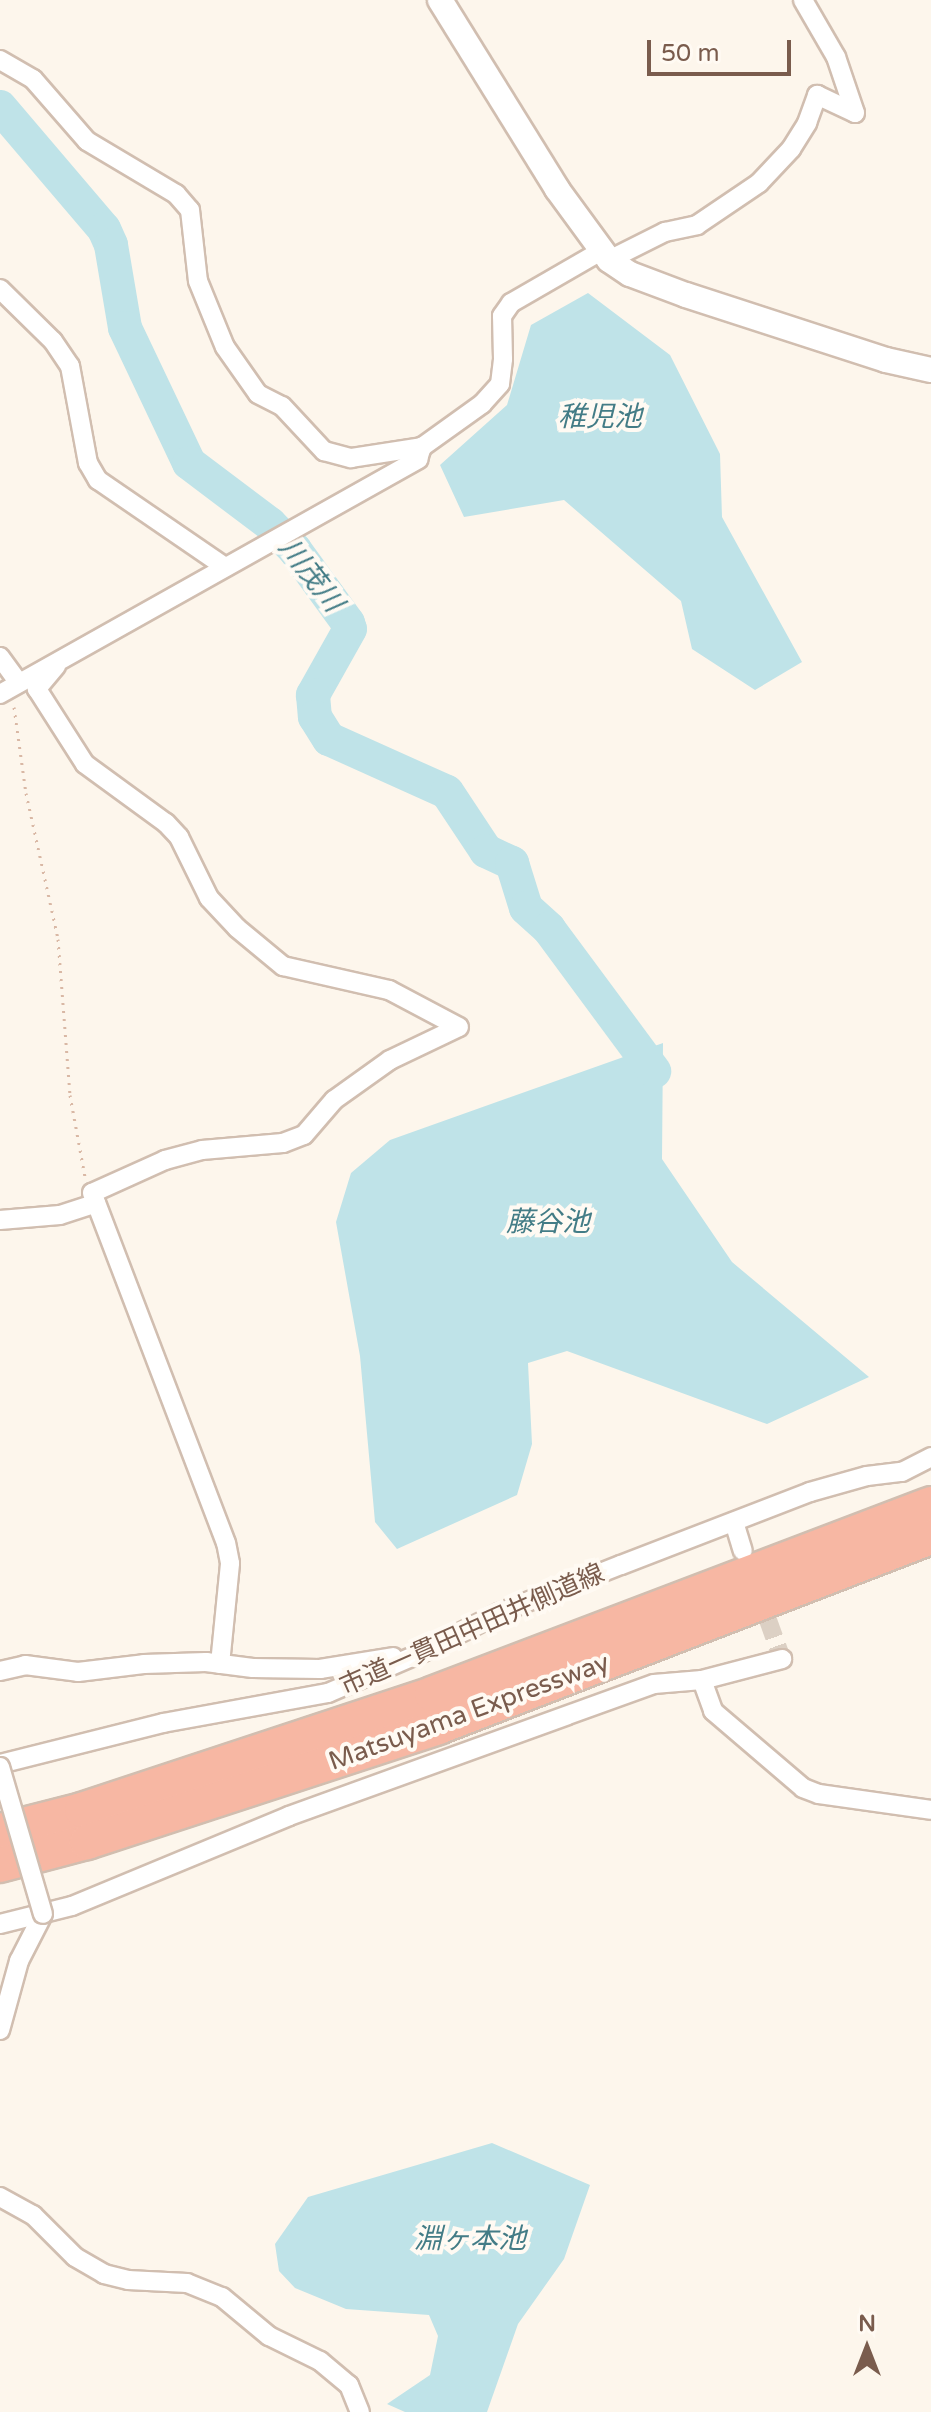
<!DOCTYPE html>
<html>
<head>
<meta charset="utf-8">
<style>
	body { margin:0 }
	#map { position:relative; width:931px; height:2412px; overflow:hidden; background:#fdf6ec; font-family:"Varela Round","Noto Sans JP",sans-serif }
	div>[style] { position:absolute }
	.water>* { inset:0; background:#bfe3e8 }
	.river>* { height:34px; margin:-17px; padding:0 17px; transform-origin:17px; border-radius:17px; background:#bfe3e8 }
	.minor-tunnel>* { height:18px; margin-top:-9px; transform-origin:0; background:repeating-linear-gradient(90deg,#dcd0c4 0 18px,transparent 0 27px) }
	.path>* { height:3px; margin-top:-1.5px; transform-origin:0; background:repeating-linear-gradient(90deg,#d9b8a5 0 2px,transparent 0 8px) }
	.roads { filter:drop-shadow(2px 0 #d1beb0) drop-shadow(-2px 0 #d1beb0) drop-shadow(0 2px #d1beb0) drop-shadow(0 -2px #d1beb0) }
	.minor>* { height:18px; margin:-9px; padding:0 9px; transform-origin:9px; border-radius:9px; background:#fff }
	.tertiary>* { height:24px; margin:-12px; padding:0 12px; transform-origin:12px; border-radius:12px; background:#fff }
	.motorway>* { height:34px; margin:-17px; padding:0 17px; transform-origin:17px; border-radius:17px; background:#f7b7a3 }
	.bridges { filter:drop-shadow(2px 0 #d1beb0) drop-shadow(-2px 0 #d1beb0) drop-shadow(0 2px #d1beb0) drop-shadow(0 -2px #d1beb0) }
	.minor-bridge>* { height:18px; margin:-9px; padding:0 9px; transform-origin:9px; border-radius:9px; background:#fff }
	span { translate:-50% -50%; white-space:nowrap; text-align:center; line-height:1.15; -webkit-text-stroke:8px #fffaf3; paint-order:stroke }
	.street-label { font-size:26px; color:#7a5c4d }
	.water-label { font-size:28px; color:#437c86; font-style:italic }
	.north { position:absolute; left:827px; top:2308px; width:80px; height:80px; -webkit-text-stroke:6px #fffaf3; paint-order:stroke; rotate:0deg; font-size:22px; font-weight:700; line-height:32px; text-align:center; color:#7a5c4d }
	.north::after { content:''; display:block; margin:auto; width:28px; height:36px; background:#7a5c4d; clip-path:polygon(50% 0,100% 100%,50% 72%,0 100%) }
	.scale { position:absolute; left:647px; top:40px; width:144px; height:36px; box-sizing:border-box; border:4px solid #7a5c4d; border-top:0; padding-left:10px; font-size:24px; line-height:28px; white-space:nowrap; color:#7a5c4d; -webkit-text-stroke:6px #fffaf3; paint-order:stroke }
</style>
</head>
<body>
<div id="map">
	<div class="water">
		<i style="clip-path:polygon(588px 293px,670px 355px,720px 454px,722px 517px,802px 662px,755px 690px,692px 649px,681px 601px,564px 500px,464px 517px,440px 465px,507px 405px,531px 325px)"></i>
		<i style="clip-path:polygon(663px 1043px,662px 1159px,732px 1262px,869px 1377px,767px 1424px,567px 1351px,528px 1363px,532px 1444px,517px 1495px,397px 1549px,375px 1522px,360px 1356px,336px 1222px,351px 1173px,390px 1140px)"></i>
		<i style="clip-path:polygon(492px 2143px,590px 2185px,564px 2259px,518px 2324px,487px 2412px,405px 2412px,387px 2404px,430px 2375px,438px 2336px,429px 2315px,346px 2309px,295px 2288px,279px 2271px,275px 2244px,308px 2197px)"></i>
	</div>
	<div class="river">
		<i style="left:0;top:107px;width:160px;rotate:49.6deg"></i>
		<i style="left:104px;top:229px;width:17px;rotate:66deg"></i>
		<i style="left:111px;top:245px;width:84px;rotate:80.4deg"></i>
		<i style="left:125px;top:328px;width:149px;rotate:64.6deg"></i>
		<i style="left:189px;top:463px;width:101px;rotate:37deg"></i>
		<i style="left:270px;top:524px;width:36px;rotate:46deg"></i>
		<i style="left:295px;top:550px;width:90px;rotate:54deg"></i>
		<i style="left:348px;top:623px;width:6px;rotate:72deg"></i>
		<i style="left:350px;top:629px;width:76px;rotate:119.3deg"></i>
		<i style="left:313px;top:695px;width:22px;rotate:85deg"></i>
		<i style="left:315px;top:717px;width:26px;rotate:58deg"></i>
		<i style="left:329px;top:739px;width:129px;rotate:24.2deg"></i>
		<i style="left:447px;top:792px;width:71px;rotate:56.5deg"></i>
		<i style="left:486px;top:851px;width:29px;rotate:25deg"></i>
		<i style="left:512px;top:863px;width:47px;rotate:72.7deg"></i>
		<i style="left:526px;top:908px;width:31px;rotate:42deg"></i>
		<i style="left:549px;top:929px;width:177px;rotate:53.5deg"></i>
	</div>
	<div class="minor-tunnel">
		<i style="left:759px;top:1595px;width:68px;rotate:70.2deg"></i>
	</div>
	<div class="path">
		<i style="left:14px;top:707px;width:87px;rotate:82.1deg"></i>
		<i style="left:26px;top:793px;width:149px;rotate:77.6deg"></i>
		<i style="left:58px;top:939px;width:156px;rotate:85.6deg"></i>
		<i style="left:70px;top:1095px;width:83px;rotate:79.6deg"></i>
	</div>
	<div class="roads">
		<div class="minor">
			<i style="left:0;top:60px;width:38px;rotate:30deg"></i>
			<i style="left:33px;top:79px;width:82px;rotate:48.9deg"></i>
			<i style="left:87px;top:141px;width:104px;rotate:30.8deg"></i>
			<i style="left:176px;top:194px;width:21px;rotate:49deg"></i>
			<i style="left:190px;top:210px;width:71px;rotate:83.6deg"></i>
			<i style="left:198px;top:281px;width:71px;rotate:67.8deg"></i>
			<i style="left:225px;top:347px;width:57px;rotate:54.9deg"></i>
			<i style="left:258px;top:394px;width:27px;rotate:27deg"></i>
			<i style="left:282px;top:406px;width:62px;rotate:47deg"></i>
			<i style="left:324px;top:451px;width:28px;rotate:15deg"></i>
			<i style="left:351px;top:458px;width:72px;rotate:-8.8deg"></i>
			<i style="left:609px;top:260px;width:63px;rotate:-26.6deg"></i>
			<i style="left:665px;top:232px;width:33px;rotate:-12deg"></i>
			<i style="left:697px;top:225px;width:75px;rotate:-34.1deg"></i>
			<i style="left:759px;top:183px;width:47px;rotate:-46.7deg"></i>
			<i style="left:791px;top:149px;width:31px;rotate:-58deg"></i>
			<i style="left:807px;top:123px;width:30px;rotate:-70deg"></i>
			<i style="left:817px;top:95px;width:42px;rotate:25.3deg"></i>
			<i style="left:855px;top:113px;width:59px;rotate:-108.7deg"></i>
			<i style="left:836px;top:57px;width:66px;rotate:-120.1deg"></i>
			<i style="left:0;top:289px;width:74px;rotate:44.5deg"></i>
			<i style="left:53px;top:341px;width:30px;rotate:56deg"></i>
			<i style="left:70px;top:366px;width:99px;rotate:79.5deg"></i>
			<i style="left:88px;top:463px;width:20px;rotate:60deg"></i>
			<i style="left:98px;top:480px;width:154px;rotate:34.4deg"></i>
			<i style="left:0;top:657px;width:32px;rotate:54deg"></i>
			<i style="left:56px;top:666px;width:30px;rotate:130deg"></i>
			<i style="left:37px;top:689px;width:89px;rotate:57.4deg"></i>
			<i style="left:85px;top:764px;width:100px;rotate:36.1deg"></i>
			<i style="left:166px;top:823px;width:19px;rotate:47deg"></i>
			<i style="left:179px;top:837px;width:68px;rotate:63.8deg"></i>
			<i style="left:209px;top:898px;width:41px;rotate:47deg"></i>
			<i style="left:237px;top:928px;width:60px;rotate:39.6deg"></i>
			<i style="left:283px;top:966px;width:109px;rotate:12.8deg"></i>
			<i style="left:389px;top:990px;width:79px;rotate:27.9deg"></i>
			<i style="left:0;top:694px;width:480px;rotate:-29.3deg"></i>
			<i style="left:418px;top:459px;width:13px;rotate:-72deg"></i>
			<i style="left:422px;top:447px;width:74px;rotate:-35.6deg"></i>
			<i style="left:482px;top:404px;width:27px;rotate:-48deg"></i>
			<i style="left:500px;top:384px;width:25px;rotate:-83deg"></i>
			<i style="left:503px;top:359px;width:43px;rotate:-91.3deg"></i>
			<i style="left:502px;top:316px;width:16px;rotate:-55deg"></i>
			<i style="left:511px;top:303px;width:104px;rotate:-30deg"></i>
			<i style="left:0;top:1220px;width:60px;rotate:-4.8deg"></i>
			<i style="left:60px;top:1215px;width:38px;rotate:-18deg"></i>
			<i style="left:734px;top:1522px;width:30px;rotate:73deg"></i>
			<i style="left:220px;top:1664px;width:101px;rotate:-84.3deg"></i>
			<i style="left:230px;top:1563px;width:20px;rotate:-101deg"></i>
			<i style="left:226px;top:1543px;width:375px;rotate:-110.9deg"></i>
			<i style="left:92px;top:1193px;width:80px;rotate:-24.3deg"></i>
			<i style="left:165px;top:1160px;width:38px;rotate:-15deg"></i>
			<i style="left:202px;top:1150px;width:81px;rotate:-4.9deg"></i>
			<i style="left:283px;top:1143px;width:22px;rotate:-21deg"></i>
			<i style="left:304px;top:1135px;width:46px;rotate:-49.4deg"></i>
			<i style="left:334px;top:1100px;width:69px;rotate:-35.5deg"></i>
			<i style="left:390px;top:1060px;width:76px;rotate:-25.6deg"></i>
			<i style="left:0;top:1671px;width:26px;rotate:-13deg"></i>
			<i style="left:25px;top:1665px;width:53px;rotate:7.5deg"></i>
			<i style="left:78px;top:1672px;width:66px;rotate:-6.9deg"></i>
			<i style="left:144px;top:1664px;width:62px;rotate:-1.8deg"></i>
			<i style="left:206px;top:1662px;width:47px;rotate:7.3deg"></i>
			<i style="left:253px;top:1668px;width:67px;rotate:0.9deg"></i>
			<i style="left:320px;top:1669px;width:74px;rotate:-9.3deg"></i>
			<i style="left:702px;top:1680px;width:33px;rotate:70deg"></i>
			<i style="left:713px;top:1711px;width:118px;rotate:40.5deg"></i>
			<i style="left:803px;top:1788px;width:17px;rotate:21deg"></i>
			<i style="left:819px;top:1794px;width:113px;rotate:8.1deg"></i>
			<i style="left:0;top:1764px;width:168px;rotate:-14.1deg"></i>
			<i style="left:163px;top:1723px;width:168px;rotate:-10.3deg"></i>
			<i style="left:328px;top:1693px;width:103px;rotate:-23.3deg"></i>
			<i style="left:423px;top:1652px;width:85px;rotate:-27.2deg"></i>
			<i style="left:499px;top:1613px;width:131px;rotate:-21.5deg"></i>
			<i style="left:621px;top:1565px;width:203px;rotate:-21.1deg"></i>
			<i style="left:810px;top:1492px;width:59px;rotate:-15.7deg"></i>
			<i style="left:867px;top:1476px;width:35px;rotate:-7deg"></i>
			<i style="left:902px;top:1472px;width:33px;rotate:-27deg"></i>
			<i style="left:0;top:1924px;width:74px;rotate:-14deg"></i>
			<i style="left:72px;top:1906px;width:235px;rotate:-22.5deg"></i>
			<i style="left:289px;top:1816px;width:388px;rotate:-19.9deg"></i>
			<i style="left:654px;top:1684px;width:48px;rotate:-4.8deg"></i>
			<i style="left:702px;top:1680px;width:83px;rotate:-14.7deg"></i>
			<i style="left:0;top:2030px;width:72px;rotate:-74.6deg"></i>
			<i style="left:19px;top:1961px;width:53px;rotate:-62.9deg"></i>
			<i style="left:0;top:2197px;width:38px;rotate:29deg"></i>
			<i style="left:33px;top:2215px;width:59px;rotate:45deg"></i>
			<i style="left:75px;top:2257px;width:34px;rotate:30deg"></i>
			<i style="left:104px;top:2274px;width:25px;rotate:14deg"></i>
			<i style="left:128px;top:2280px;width:59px;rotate:2.9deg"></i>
			<i style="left:187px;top:2283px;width:38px;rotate:22deg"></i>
			<i style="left:222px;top:2297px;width:61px;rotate:39.7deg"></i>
			<i style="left:269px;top:2336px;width:57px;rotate:26.1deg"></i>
			<i style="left:320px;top:2361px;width:38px;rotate:40deg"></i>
			<i style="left:349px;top:2385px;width:29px;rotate:68deg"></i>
		</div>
		<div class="tertiary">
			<i style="left:440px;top:0;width:222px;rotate:58.2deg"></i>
			<i style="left:557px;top:189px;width:88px;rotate:53.8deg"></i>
			<i style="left:609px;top:260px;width:25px;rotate:34deg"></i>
			<i style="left:630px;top:274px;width:60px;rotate:20.6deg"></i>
			<i style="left:686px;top:295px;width:210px;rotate:18deg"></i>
			<i style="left:886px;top:360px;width:46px;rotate:12.5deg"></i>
		</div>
		<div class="motorway">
			<i style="left:0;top:1831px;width:85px;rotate:-14.4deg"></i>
			<i style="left:82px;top:1810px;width:369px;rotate:-18.3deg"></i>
			<i style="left:432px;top:1694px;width:534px;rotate:-20.84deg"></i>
			<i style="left:0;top:1865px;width:90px;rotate:-14.8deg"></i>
			<i style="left:87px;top:1842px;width:369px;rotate:-18.1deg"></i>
			<i style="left:438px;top:1727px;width:528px;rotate:-21.08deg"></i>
		</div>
	</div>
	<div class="bridges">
		<div class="minor-bridge">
			<i style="left:0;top:1767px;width:153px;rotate:73.7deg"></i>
		</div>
	</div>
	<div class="street-label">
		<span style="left:472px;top:1630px;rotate:-24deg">市道一貫田中田井側道線</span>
		<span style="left:469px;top:1712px;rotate:-20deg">Matsuyama Expressway</span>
	</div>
	<div class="water-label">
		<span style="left:600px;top:417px">稚児池</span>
		<span style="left:311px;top:575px;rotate:52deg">川茂川</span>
		<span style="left:548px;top:1222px">藤谷池</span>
		<span style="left:470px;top:2239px">淵ヶ本池</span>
	</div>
	<div class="north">N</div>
	<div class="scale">50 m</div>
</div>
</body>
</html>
